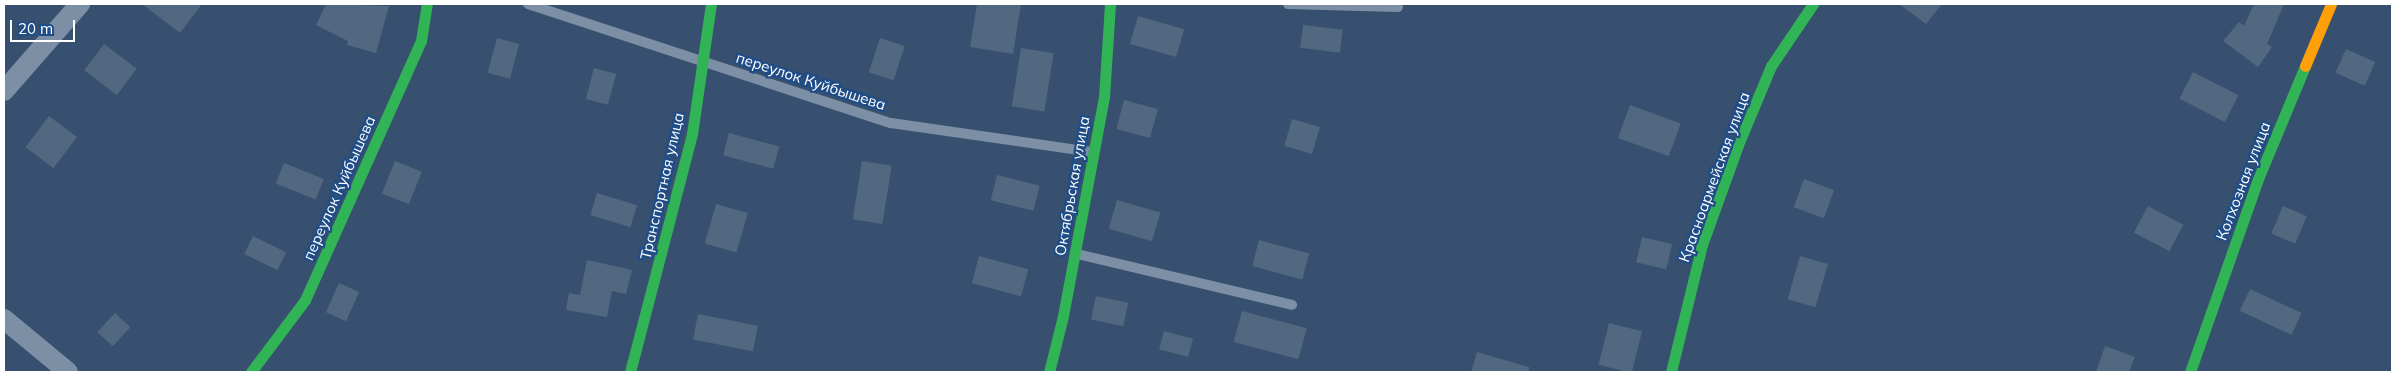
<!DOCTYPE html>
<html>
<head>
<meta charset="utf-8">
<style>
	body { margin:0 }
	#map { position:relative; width:2396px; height:376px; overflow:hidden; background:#37506f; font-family:Mulish,sans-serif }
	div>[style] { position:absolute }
	.building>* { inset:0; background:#526780; transform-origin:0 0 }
	.lane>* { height:10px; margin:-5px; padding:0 5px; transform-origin:5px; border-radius:5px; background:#7d8fa5 }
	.street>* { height:20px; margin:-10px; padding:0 10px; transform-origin:10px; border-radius:10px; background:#7d8fa5 }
	.fast>* { height:11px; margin:-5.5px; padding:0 5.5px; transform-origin:5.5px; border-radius:5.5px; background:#30b455 }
	.slow>* { height:11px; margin:-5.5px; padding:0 5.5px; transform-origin:5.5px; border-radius:5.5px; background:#ff9f0a }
	span { translate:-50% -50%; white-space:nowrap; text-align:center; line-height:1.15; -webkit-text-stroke:4.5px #1f4d87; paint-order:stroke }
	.street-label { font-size:15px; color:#fff }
	.frame { position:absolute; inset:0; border:5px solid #fff; pointer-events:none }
	.scale { position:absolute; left:10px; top:20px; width:65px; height:22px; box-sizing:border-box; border:2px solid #fff; border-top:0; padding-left:6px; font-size:15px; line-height:18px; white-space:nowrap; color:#fff; -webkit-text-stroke:4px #1f4d87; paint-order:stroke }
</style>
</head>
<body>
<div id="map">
	<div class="building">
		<i style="clip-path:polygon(142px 4px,202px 4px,180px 33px)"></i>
		<i style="clip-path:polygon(326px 4px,389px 6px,376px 53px,347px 45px,348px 41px,316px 25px)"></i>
		<i style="clip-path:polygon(977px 4px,1021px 4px,1013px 54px,970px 47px)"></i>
		<i style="clip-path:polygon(1899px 4px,1942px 4px,1926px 24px)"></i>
		<i style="clip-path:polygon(2254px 4px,2284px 4px,2267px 44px,2272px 47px,2258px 67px,2223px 41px,2239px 22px,2244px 26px)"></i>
		<i style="left:1138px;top:16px;width:48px;height:29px;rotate:16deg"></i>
		<i style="left:1303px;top:25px;width:40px;height:23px;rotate:7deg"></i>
		<i style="left:497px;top:38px;width:23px;height:36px;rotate:15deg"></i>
		<i style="left:880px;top:38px;width:26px;height:36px;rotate:18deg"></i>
		<i style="left:104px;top:44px;width:41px;height:33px;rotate:37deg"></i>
		<i style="left:1021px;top:48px;width:33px;height:59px;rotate:9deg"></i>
		<i style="left:2346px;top:49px;width:32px;height:26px;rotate:24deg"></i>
		<i style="left:594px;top:68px;width:23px;height:32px;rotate:15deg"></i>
		<i style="left:2193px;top:72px;width:51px;height:30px;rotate:27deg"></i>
		<i style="left:1124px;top:100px;width:35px;height:30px;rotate:15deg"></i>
		<i style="left:1630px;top:105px;width:54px;height:35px;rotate:20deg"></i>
		<i style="left:49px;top:116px;width:35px;height:39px;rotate:37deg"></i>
		<i style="left:1292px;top:119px;width:29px;height:28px;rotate:16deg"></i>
		<i style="left:729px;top:133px;width:52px;height:23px;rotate:15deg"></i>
		<i style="left:395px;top:161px;width:29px;height:35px;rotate:22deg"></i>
		<i style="left:862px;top:161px;width:30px;height:59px;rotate:9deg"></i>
		<i style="left:284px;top:163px;width:43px;height:22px;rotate:22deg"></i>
		<i style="left:997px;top:175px;width:44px;height:26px;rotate:14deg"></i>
		<i style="left:1804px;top:179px;width:32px;height:30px;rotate:20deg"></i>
		<i style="left:597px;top:193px;width:42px;height:23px;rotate:17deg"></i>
		<i style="left:1117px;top:200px;width:45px;height:30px;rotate:16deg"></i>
		<i style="left:716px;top:204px;width:33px;height:41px;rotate:16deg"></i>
		<i style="left:2148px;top:206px;width:40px;height:30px;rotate:28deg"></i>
		<i style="left:2283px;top:206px;width:26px;height:30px;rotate:23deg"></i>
		<i style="left:253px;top:236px;width:37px;height:20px;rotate:26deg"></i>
		<i style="left:1642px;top:237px;width:31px;height:26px;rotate:13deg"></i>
		<i style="left:1259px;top:240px;width:52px;height:27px;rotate:15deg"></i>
		<i style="left:979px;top:256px;width:51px;height:28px;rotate:15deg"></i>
		<i style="left:1800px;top:256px;width:29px;height:45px;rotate:16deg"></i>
		<i style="clip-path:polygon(587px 260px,632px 270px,626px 294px,612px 291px,607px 317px,566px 310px,569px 293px,580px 295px)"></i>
		<i style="left:339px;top:283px;width:22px;height:32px;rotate:24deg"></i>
		<i style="left:2250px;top:289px;width:57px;height:24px;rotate:25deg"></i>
		<i style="left:1096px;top:296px;width:33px;height:24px;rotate:12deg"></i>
		<i style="left:1242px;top:311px;width:67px;height:32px;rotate:15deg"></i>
		<i style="left:115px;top:313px;width:21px;height:26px;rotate:43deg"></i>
		<i style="left:698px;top:314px;width:61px;height:26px;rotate:11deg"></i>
		<i style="left:1609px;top:323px;width:34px;height:43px;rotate:14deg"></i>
		<i style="left:1164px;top:331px;width:30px;height:19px;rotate:15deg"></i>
		<i style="clip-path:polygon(2105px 346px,2135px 357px,2129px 372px,2096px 372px)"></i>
		<i style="clip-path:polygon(1477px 352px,1529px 367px,1529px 372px,1471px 372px)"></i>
	</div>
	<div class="lane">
		<i style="left:528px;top:4px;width:382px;rotate:18.2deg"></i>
		<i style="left:891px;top:123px;width:204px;rotate:8.2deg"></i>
		<i style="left:1288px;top:4px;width:110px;rotate:1.6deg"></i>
		<i style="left:1077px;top:254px;width:221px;rotate:13.3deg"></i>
	</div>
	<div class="street">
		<i style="left:4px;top:91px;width:116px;rotate:-48.9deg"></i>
		<i style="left:4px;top:319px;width:83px;rotate:39.6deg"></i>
	</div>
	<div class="fast">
		<i style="left:251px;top:372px;width:90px;rotate:-53.1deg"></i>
		<i style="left:305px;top:300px;width:284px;rotate:-65.9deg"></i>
		<i style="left:421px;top:41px;width:37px;rotate:-81deg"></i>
		<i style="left:630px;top:372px;width:246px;rotate:-75.4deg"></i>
		<i style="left:692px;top:134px;width:131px;rotate:-81.7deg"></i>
		<i style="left:1049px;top:372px;width:58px;rotate:-76deg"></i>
		<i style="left:1063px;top:316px;width:223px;rotate:-79.4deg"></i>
		<i style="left:1104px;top:97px;width:93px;rotate:-86.3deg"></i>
		<i style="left:1671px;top:372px;width:131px;rotate:-76.3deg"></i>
		<i style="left:1702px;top:245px;width:106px;rotate:-70.2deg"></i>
		<i style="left:1738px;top:145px;width:86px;rotate:-67.3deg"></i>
		<i style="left:1771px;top:66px;width:75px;rotate:-55.9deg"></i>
		<i style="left:2190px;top:372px;width:205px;rotate:-70.6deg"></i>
		<i style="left:2258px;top:179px;width:122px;rotate:-67.4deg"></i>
	</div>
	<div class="slow">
		<i style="left:2305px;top:66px;width:67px;rotate:-67.2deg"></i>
	</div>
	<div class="street-label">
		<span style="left:811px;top:81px;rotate:18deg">переулок Куйбышева</span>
		<span style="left:1714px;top:177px;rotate:-70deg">Красноармейская улица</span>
		<span style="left:2243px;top:181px;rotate:-69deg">Колхозная улица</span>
		<span style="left:662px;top:186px;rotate:-77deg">Транспортная улица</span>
		<span style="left:1072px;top:186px;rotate:-80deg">Октябрьская улица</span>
		<span style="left:339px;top:188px;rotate:-66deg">переулок Куйбышева</span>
	</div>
	<div class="frame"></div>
	<div class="scale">20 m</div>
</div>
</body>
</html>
